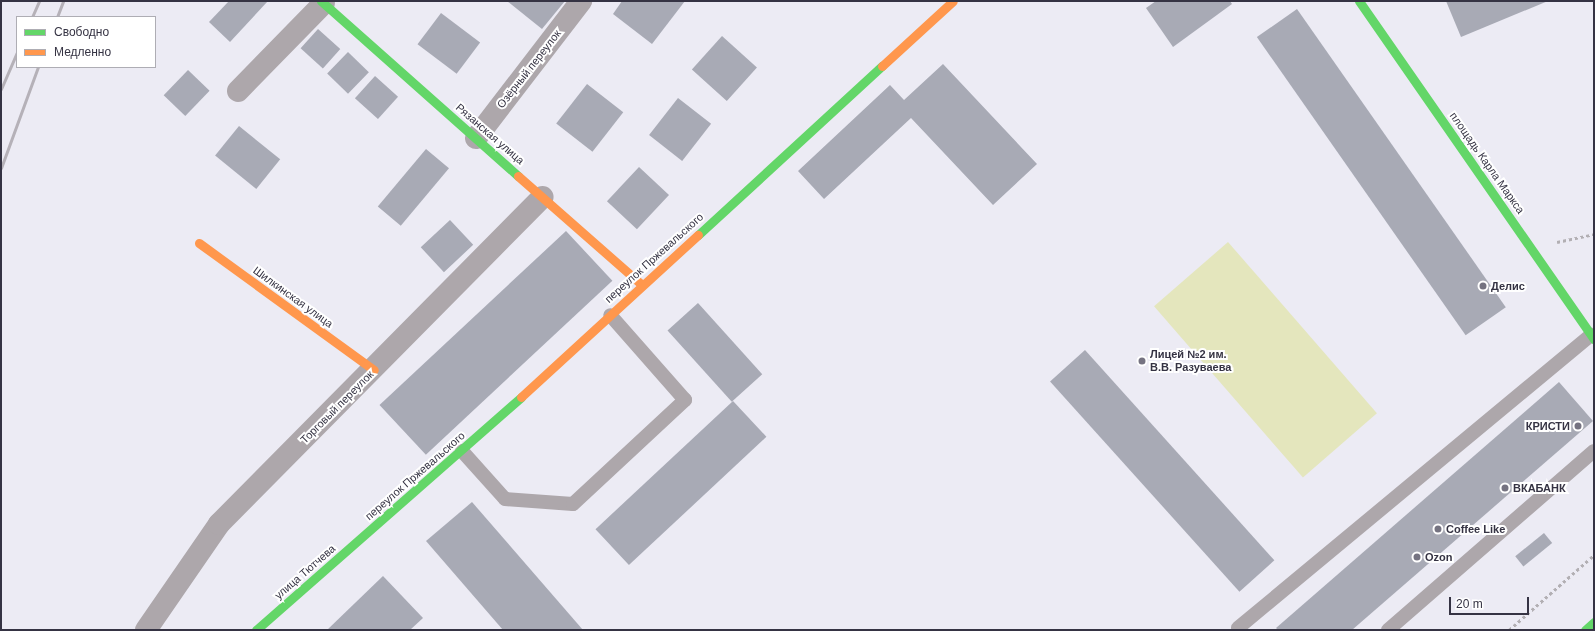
<!DOCTYPE html>
<html>
<head>
<meta charset="utf-8">
<style>
	body { margin:0 }
	#map { position:relative; width:1595px; height:631px; overflow:hidden; background:#ecebf4; font-family:Arial,sans-serif }
	div>[style] { position:absolute }
	.green>* { inset:0; background:#e4e6bd; transform-origin:0 0 }
	.building>* { inset:0; background:#a8aab5; transform-origin:0 0 }
	.path>* { height:2.5px; margin-top:-1.25px; transform-origin:0; background:repeating-linear-gradient(90deg,#b2afb3 0 3px,transparent 0 6px) }
	.lane>* { height:14px; margin:-7px; padding:0 7px; transform-origin:7px; border-radius:7px; background:#ada7ab }
	.street>* { height:22px; margin:-11px; padding:0 11px; transform-origin:11px; border-radius:11px; background:#ada7ab }
	.fast>* { height:9px; margin:-4.5px; padding:0 4.5px; transform-origin:4.5px; border-radius:4.5px; background:#63d668 }
	.slow>* { height:9px; margin:-4.5px; padding:0 4.5px; transform-origin:4.5px; border-radius:4.5px; background:#ff974d }
	.rail>* { height:3px; margin:-1.5px; padding:0 1.5px; transform-origin:1.5px; border-radius:1.5px; background:#b5b1b8 }
	.dots>* { width:11px; height:11px; translate:-50% -50%; box-sizing:border-box; border:2px solid #fff; border-radius:50% }
	span { translate:-50% -50%; white-space:nowrap; text-align:center; line-height:1.15; -webkit-text-stroke:4px #fff; paint-order:stroke }
	.street-label { font-size:11px; color:#353343 }
	.poi-label { font-size:11px; color:#353343; font-weight:700 }
	.left { translate:0 -50%; text-align:left }
	.right { translate:-100% -50%; text-align:right }
	.frame { position:absolute; inset:0; border:2px solid #353343; pointer-events:none }
	.legend { position:absolute; left:16px; top:16px; width:140px; height:52px; box-sizing:border-box; background:#fff; border:1px solid #aeadb4; margin:0; padding:5px 7px; list-style:none; font-size:12px; color:#353343 }
	.legend li { display:flex; align-items:center; gap:8px; height:20px }
	.legend b { width:20px; border:1px solid #aeadb4 }
	.scale { position:absolute; left:1449px; top:597px; width:80px; height:18px; box-sizing:border-box; border:2px solid #353343; border-top:0; padding-left:5px; font-size:12px; line-height:14px; white-space:nowrap; color:#353343; -webkit-text-stroke:3px #fff; paint-order:stroke }
</style>
</head>
<body>
<div id="map">
	<div class="green">
		<i style="left:1228px;top:242px;width:227px;height:98px;rotate:49deg"></i>
	</div>
	<div class="building">
		<i style="clip-path:polygon(229px 1px,268px 1px,230px 42px,209px 22px)"></i>
		<i style="clip-path:polygon(507px 1px,565px 1px,542px 29px)"></i>
		<i style="clip-path:polygon(622px 1px,685px 1px,652px 44px,613px 14px)"></i>
		<i style="clip-path:polygon(1156px 1px,1230px 1px,1232px 4px,1173px 47px,1146px 8px)"></i>
		<i style="clip-path:polygon(1446px 1px,1548px 1px,1461px 37px)"></i>
		<i style="left:1297px;top:9px;width:364px;height:49px;rotate:55deg"></i>
		<i style="left:441px;top:13px;width:49px;height:39px;rotate:37deg"></i>
		<i style="left:318px;top:29px;width:30px;height:26px;rotate:42deg"></i>
		<i style="left:722px;top:36px;width:47px;height:45px;rotate:42deg"></i>
		<i style="left:348px;top:52px;width:29px;height:30px;rotate:44deg"></i>
		<i style="clip-path:polygon(943px 64px,1037px 164px,993px 205px,911px 118px,824px 199px,798px 171px,890px 85px,904px 100px)"></i>
		<i style="left:188px;top:70px;width:30px;height:35px;rotate:44deg"></i>
		<i style="left:375px;top:76px;width:31px;height:30px;rotate:42deg"></i>
		<i style="left:587px;top:84px;width:46px;height:50px;rotate:38deg"></i>
		<i style="left:678px;top:98px;width:42px;height:47px;rotate:38deg"></i>
		<i style="left:239px;top:126px;width:53px;height:38px;rotate:39deg"></i>
		<i style="left:426px;top:149px;width:30px;height:75px;rotate:40deg"></i>
		<i style="left:639px;top:167px;width:41px;height:47px;rotate:43deg"></i>
		<i style="left:450px;top:220px;width:34px;height:40px;rotate:47deg"></i>
		<i style="left:566px;top:231px;width:68px;height:255px;rotate:47deg"></i>
		<i style="left:698px;top:303px;width:96px;height:41px;rotate:48deg"></i>
		<i style="left:1085px;top:350px;width:283px;height:47px;rotate:48deg"></i>
		<i style="clip-path:polygon(1559px 382px,1593px 421px,1352px 630px,1278px 630px,1276px 628px)"></i>
		<i style="left:733px;top:401px;width:49px;height:188px;rotate:47deg"></i>
		<i style="clip-path:polygon(472px 502px,583px 630px,503px 630px,426px 541px)"></i>
		<i style="left:1544px;top:533px;width:13px;height:37px;rotate:51deg"></i>
		<i style="clip-path:polygon(383px 576px,423px 618px,410px 630px,327px 630px)"></i>
	</div>
	<div class="path">
		<i style="left:1557px;top:242px;width:38px;rotate:-12deg"></i>
		<i style="left:1509px;top:630px;width:113px;rotate:-41.4deg"></i>
	</div>
	<div class="lane">
		<i style="left:462px;top:451px;width:64px;rotate:48.1deg"></i>
		<i style="left:505px;top:499px;width:68px;rotate:4.2deg"></i>
		<i style="left:573px;top:504px;width:153px;rotate:-42.9deg"></i>
		<i style="left:685px;top:400px;width:113px;rotate:-131.4deg"></i>
		<i style="left:1238px;top:628px;width:459px;rotate:-39.7deg"></i>
		<i style="left:1388px;top:630px;width:273px;rotate:-41deg"></i>
	</div>
	<div class="street">
		<i style="left:238px;top:91px;width:123px;rotate:-45.7deg"></i>
		<i style="left:476px;top:138px;width:173px;rotate:-52.5deg"></i>
		<i style="left:146px;top:630px;width:129px;rotate:-55.4deg"></i>
		<i style="left:219px;top:524px;width:460px;rotate:-45.3deg"></i>
	</div>
	<div class="fast">
		<i style="left:321px;top:1px;width:264px;rotate:41.6deg"></i>
		<i style="left:1359px;top:1px;width:412px;rotate:55.2deg"></i>
		<i style="left:698px;top:235px;width:250px;rotate:-42.6deg"></i>
		<i style="left:256px;top:630px;width:353px;rotate:-41.3deg"></i>
		<i style="left:1585px;top:630px;width:12px;rotate:-42deg"></i>
	</div>
	<div class="slow">
		<i style="left:882px;top:66px;width:96px;rotate:-42.5deg"></i>
		<i style="left:518px;top:176px;width:165px;rotate:41.3deg"></i>
		<i style="left:199px;top:243px;width:216px;rotate:36deg"></i>
		<i style="left:521px;top:397px;width:240px;rotate:-42.5deg"></i>
	</div>
	<div class="rail">
		<i style="left:32px;top:17px;width:17px;rotate:-66deg"></i>
		<i style="left:57px;top:17px;width:17px;rotate:-69deg"></i>
		<i style="left:1px;top:89px;width:40px;rotate:-66.6deg"></i>
		<i style="left:1px;top:168px;width:108px;rotate:-69.9deg"></i>
	</div>
	<div class="dots">
		<i style="left:1483px;top:286px;background:#757381"></i>
		<i style="left:1142px;top:361px;background:#757381"></i>
		<i style="left:1578px;top:426px;background:#757381"></i>
		<i style="left:1505px;top:488px;background:#757381"></i>
		<i style="left:1438px;top:529px;background:#757381"></i>
		<i style="left:1417px;top:557px;background:#757381"></i>
	</div>
	<div class="street-label">
		<span style="left:529px;top:69px;rotate:-52deg">Озёрный переулок</span>
		<span style="left:490px;top:134px;rotate:41deg">Рязанская улица</span>
		<span style="left:1487px;top:163px;rotate:55deg">площадь Карла Маркса</span>
		<span style="left:654px;top:258px;rotate:-42deg">переулок Пржевальского</span>
		<span style="left:293px;top:297px;rotate:36deg">Шилкинская улица</span>
		<span style="left:337px;top:407px;rotate:-45deg">Торговый переулок</span>
		<span style="left:415px;top:476px;rotate:-41deg">переулок Пржевальского</span>
		<span style="left:305px;top:572px;rotate:-41deg">улица Тютчева</span>
	</div>
	<div class="poi-label">
		<span class="left" style="left:1491px;top:286px">Делис</span>
		<span class="left" style="left:1150px;top:361px">Лицей №2 им.<br>В.В. Разуваева</span>
		<span class="right" style="left:1570px;top:426px">КРИСТИ</span>
		<span class="left" style="left:1513px;top:488px">ВКАБАНК</span>
		<span class="left" style="left:1446px;top:529px">Coffee Like</span>
		<span class="left" style="left:1425px;top:557px">Ozon</span>
	</div>
	<div class="frame"></div>
	<ul class="legend">
	<li><b style="height:5px;background:#63d668"></b>Свободно</li>
	<li><b style="height:5px;background:#ff974d"></b>Медленно</li>
	</ul>
	<div class="scale">20 m</div>
</div>
</body>
</html>
